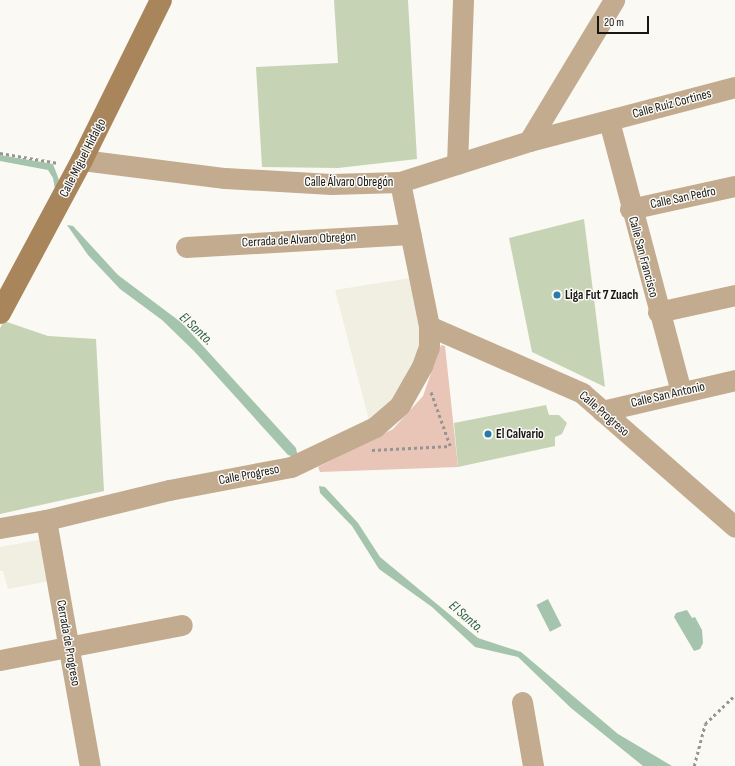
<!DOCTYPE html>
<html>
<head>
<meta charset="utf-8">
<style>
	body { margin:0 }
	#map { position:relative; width:735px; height:766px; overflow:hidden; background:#faf9f4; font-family:"Sofia Sans Condensed",sans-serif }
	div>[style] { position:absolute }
	.built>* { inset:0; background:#f1eee2 }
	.green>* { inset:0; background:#e9c5b8 }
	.water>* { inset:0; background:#a5c4ae; transform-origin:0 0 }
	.building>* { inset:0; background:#c6d4b5 }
	.path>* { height:2.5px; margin-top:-1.25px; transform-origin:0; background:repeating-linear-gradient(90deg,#969592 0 3px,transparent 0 6px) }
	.street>* { height:21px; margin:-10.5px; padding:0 10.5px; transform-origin:10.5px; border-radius:10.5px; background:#c3ab8f }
	.secondary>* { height:22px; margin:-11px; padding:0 11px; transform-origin:11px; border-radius:11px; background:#a8855b }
	.dots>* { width:11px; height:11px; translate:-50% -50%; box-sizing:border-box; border:2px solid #faf9f4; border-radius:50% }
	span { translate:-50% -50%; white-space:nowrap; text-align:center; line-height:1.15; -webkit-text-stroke:3px #faf9f4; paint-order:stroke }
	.street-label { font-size:13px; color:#181716 }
	.poi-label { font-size:13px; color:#181716; font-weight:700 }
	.left { translate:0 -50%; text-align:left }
	.water-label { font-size:14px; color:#2a5d3e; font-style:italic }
	.scale { position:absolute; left:597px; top:16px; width:52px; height:18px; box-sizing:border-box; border:2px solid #181716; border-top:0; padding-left:5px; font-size:12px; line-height:14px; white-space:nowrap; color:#181716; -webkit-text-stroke:3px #faf9f4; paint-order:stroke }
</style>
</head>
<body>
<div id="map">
	<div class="built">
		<i style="clip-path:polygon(411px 278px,426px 335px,390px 405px,370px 424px,335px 290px)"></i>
		<i style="clip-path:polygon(39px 540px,49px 581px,8px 589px,3px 571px,0 571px,0 547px)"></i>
	</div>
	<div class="green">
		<i style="clip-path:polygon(441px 345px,445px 346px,458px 467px,320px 472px,318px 467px,393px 429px,423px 396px)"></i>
	</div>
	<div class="water">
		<i style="clip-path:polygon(0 155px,53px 164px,59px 180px,56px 195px,53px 178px,48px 170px,0 161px)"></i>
		<i style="clip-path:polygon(67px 225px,73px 226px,118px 275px,182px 323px,296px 448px,298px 458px,288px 455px,194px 351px,162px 320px,120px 289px,88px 255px)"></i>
		<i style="clip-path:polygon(319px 486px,325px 487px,358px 523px,380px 557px,478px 638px,521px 652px,618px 734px,672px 766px,643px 766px,571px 708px,518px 657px,475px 647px,432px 607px,379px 569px,352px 526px,320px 493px)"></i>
		<i style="left:548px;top:599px;width:30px;height:13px;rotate:63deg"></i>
		<i style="clip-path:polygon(687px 610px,692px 618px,695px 617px,702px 630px,703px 643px,700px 649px,694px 651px,674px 617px,676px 613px)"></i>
	</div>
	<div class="building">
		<i style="clip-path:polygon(334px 0,408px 0,417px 159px,338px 168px,262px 167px,256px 67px,338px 63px)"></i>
		<i style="clip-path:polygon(584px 219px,605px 387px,532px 352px,509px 238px)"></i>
		<i style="clip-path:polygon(4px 321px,48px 336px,96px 339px,104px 491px,0 514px,0 328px)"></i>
		<i style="clip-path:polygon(546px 405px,549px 415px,559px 415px,567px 423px,562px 434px,555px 437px,555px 446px,458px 467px,454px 423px)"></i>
	</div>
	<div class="path">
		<i style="left:0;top:153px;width:59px;rotate:9.8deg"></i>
		<i style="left:372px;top:450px;width:78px;rotate:-2.9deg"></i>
		<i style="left:450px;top:446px;width:59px;rotate:-109.7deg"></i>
		<i style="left:694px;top:766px;width:43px;rotate:-75.3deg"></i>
		<i style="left:705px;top:724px;width:42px;rotate:-44deg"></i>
	</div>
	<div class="street">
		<i style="left:609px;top:121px;width:280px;rotate:75.1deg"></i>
		<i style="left:529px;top:141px;width:165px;rotate:-58.9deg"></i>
		<i style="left:82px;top:160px;width:144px;rotate:7.2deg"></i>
		<i style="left:225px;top:178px;width:106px;rotate:3.2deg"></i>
		<i style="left:331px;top:184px;width:69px;rotate:-1.7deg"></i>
		<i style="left:400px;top:182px;width:135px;rotate:-17.6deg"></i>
		<i style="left:529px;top:141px;width:213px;rotate:-14.7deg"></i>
		<i style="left:457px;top:164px;width:164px;rotate:-87.9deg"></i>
		<i style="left:630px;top:209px;width:107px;rotate:-12.4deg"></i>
		<i style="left:186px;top:247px;width:225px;rotate:-3.3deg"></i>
		<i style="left:658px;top:312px;width:79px;rotate:-12.4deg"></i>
		<i style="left:429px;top:326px;width:167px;rotate:23.6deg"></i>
		<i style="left:582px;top:393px;width:203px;rotate:41.2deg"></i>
		<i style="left:602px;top:411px;width:137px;rotate:-13.1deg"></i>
		<i style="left:46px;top:520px;width:250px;rotate:79.9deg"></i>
		<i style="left:0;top:528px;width:47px;rotate:-9.9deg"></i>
		<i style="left:46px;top:520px;width:127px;rotate:-13.7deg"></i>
		<i style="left:169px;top:490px;width:124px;rotate:-10.7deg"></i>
		<i style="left:291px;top:467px;width:93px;rotate:-25.5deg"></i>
		<i style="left:375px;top:427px;width:33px;rotate:-41deg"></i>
		<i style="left:400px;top:405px;width:45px;rotate:-60.6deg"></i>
		<i style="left:422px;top:366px;width:20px;rotate:-70deg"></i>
		<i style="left:429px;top:347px;width:21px;rotate:-90deg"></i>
		<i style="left:429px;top:326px;width:147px;rotate:-101.4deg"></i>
		<i style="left:0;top:660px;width:185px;rotate:-10.9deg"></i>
		<i style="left:522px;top:702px;width:65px;rotate:80.2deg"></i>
	</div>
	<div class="secondary">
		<i style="left:0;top:313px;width:174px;rotate:-61.8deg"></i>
		<i style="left:82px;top:160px;width:178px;rotate:-63.7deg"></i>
	</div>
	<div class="dots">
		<i style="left:557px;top:295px;background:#277aaa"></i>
		<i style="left:488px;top:434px;background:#277aaa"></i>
	</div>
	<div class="street-label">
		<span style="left:672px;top:104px;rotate:-15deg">Calle Ruíz Cortines</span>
		<span style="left:83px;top:158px;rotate:-63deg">Calle Miguel Hidalgo</span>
		<span style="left:349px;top:182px">Calle Álvaro Obregón</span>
		<span style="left:683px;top:198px;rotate:-12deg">Calle San Pedro</span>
		<span style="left:299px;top:240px;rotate:-3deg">Cerrada de Alvaro Obregon</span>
		<span style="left:643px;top:257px;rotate:75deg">Calle San Francisco</span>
		<span style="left:668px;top:395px;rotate:-13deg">Calle San Antonio</span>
		<span style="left:604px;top:414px;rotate:41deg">Calle Progreso</span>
		<span style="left:249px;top:475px;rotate:-11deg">Calle Progreso</span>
		<span style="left:68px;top:643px;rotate:80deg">Cerrada de Progreso</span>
	</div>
	<div class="poi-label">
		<span class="left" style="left:565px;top:295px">Liga Fut 7 Zuach</span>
		<span class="left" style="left:496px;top:434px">El Calvario</span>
	</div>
	<div class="water-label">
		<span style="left:196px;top:329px;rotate:43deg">El Santo.</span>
		<span style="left:466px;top:617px;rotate:41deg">El Santo.</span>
	</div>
	<div class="scale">20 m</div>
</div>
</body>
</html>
